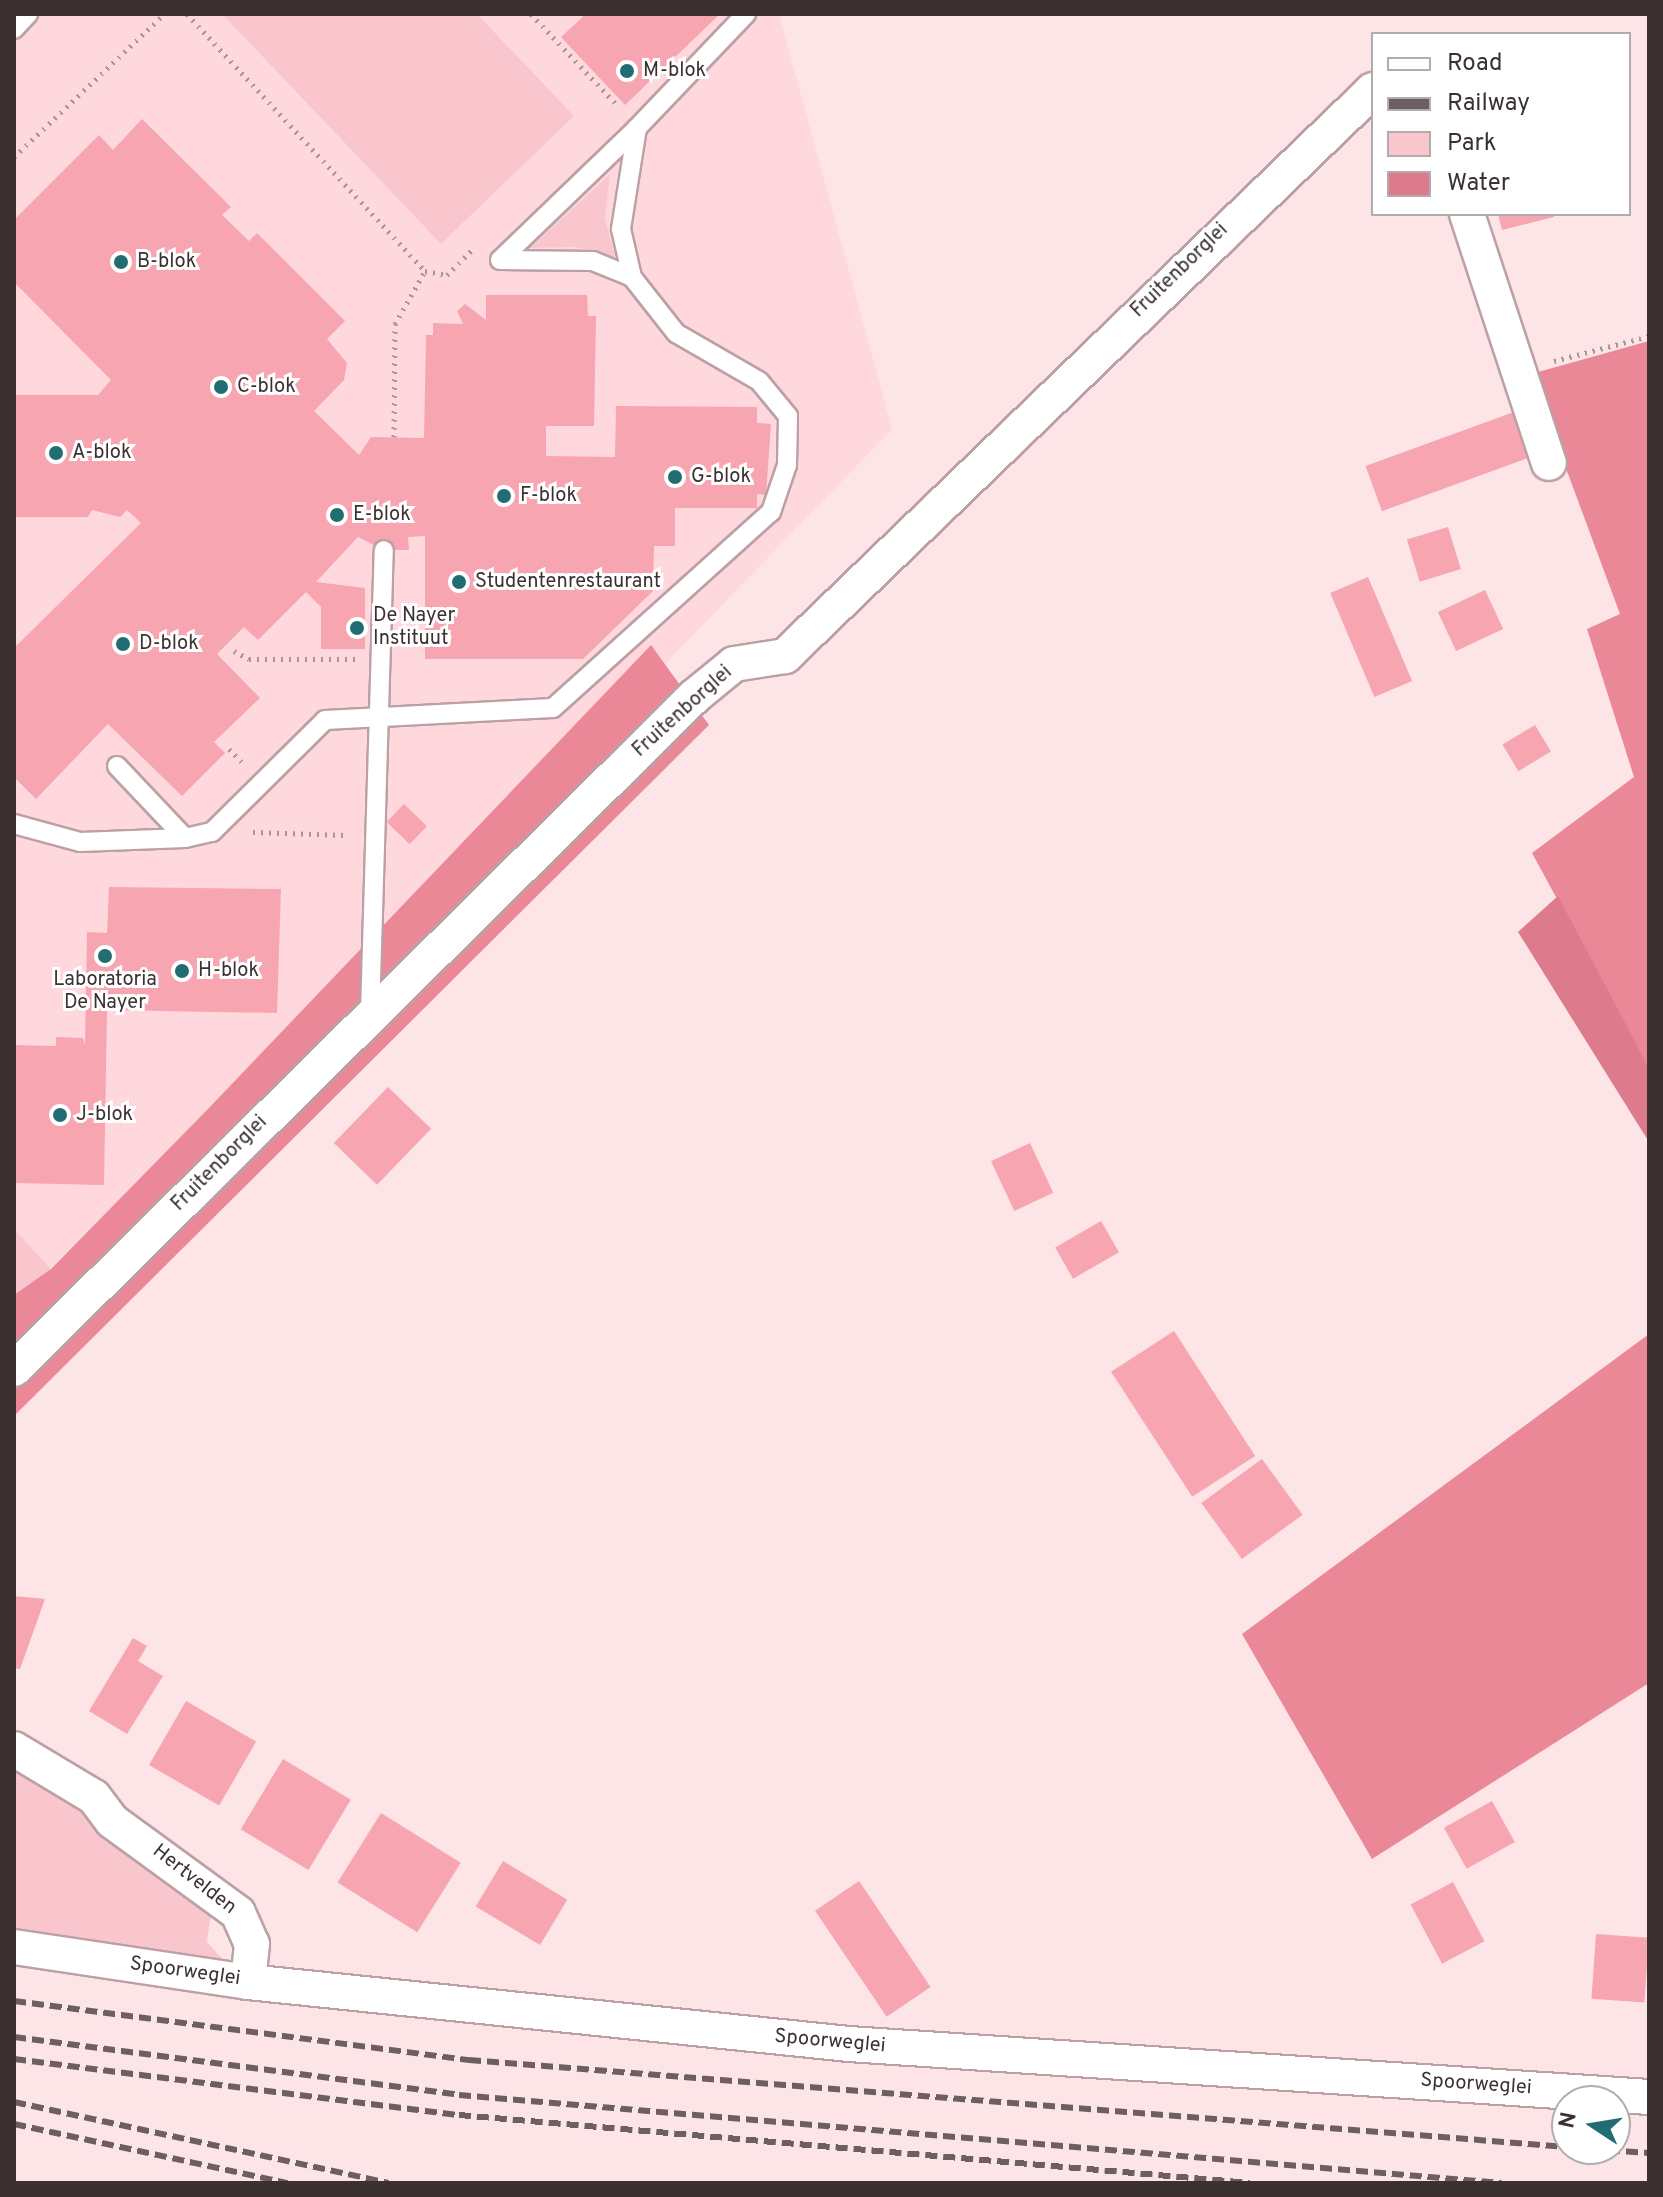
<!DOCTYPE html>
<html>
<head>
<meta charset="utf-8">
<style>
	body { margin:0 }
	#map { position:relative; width:1663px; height:2197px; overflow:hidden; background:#fce4e7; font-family:Overpass,sans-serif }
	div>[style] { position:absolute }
	.built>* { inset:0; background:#fed8dd }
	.green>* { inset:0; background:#fac6cd }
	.forest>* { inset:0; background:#eb8898 }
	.water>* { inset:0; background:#dd7b8c }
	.building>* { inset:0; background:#f7a5b1; transform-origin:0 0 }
	.path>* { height:5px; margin-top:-2.5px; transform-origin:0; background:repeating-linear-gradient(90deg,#a89699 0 2px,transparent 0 8px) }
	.roads { filter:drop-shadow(2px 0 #bca0a4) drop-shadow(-2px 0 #bca0a4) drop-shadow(0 2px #bca0a4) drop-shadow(0 -2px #bca0a4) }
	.service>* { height:18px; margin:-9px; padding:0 9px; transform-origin:9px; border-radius:9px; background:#fff }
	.minor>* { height:34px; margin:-17px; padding:0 17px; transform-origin:17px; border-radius:17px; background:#fff }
	.rail>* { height:6px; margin-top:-3px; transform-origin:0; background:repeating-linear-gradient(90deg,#6d5f61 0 12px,transparent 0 18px) }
	.dots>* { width:22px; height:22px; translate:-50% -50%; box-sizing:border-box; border:4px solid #fff; border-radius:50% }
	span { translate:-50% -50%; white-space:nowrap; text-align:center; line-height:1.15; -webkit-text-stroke:6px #fff; paint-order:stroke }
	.poi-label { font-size:20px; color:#3b3032 }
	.left { translate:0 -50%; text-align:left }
	.street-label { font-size:20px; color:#3b3032 }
	.frame { position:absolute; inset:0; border:16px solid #3b3032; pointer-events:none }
	.legend { position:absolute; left:1371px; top:32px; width:260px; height:184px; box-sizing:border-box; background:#fff; border:2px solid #b1acad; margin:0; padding:10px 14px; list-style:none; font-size:24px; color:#3b3032 }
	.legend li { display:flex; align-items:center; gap:16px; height:40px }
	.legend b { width:40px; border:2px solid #b1acad }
	.north { position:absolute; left:1551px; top:2085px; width:80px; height:80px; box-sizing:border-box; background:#fff; border:2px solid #b1acad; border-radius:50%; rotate:282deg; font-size:22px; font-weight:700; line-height:32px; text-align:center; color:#3b3032 }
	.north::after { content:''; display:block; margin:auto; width:28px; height:36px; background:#216d72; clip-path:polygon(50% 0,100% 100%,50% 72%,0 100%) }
</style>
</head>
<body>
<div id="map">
	<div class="built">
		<i style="clip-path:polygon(14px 14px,779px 14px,892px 429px,421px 917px,14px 1302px)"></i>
	</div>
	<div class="green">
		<i style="clip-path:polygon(222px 14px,477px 14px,574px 116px,441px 244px)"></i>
		<i style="clip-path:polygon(610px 174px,605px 218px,615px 257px,575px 247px,530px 248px)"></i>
		<i style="clip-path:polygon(14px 1229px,51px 1269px,14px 1295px)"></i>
		<i style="clip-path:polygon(14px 1767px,86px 1812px,94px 1830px,177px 1880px,185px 1898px,211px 1914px,207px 1942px,224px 1961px,14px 1928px)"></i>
	</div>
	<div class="forest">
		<i style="clip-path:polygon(1649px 341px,1649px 1068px,1532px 853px,1634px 777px,1587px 629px,1620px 614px,1531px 374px)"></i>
		<i style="clip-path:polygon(651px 645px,709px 725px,14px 1416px,14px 1295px,51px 1269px,206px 1111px)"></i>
		<i style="clip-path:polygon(1649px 1334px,1649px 1683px,1372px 1859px,1242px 1634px)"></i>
	</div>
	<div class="water">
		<i style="clip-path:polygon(1558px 896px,1649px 1068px,1649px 1142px,1518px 932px)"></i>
	</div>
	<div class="building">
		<i style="clip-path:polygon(586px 14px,720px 14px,625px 105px,561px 37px)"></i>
		<i style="clip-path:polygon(142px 119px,231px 207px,222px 215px,249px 241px,257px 233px,345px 321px,327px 339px,347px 363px,344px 380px,314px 411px,359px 455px,371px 437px,424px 438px,426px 335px,433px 335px,433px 323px,463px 324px,457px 311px,465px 304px,486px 320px,486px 295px,587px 295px,588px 316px,596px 316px,594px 426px,546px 426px,546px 456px,615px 457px,616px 406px,757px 407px,757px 423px,771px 424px,766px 495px,757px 494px,757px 508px,675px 508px,675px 546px,654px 546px,653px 591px,583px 659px,425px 659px,425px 536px,408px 537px,409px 550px,384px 550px,358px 537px,316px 582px,365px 588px,365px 649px,321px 649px,321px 607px,306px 592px,258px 640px,244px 627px,217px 654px,260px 698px,214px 742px,225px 753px,182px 796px,108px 724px,36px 799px,14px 777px,14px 648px,141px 523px,127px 510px,120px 517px,92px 510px,88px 517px,14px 517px,14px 395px,98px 395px,111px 380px,14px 282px,14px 220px,99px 135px,113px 150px)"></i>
		<i style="clip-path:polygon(1498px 214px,1554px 214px,1554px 217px,1502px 230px)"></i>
		<i style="left:1514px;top:412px;width:48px;height:158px;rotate:70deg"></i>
		<i style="left:1448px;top:527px;width:44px;height:43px;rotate:73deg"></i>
		<i style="left:1368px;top:577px;width:113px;height:41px;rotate:67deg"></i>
		<i style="left:1485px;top:590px;width:43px;height:52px;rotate:65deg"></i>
		<i style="left:1535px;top:725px;width:31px;height:38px;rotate:59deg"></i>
		<i style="left:404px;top:804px;width:32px;height:25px;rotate:44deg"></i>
		<i style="clip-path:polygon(109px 887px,281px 889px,277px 1013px,107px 1010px,104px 1185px,14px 1183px,14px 1045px,56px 1046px,56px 1037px,83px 1038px,85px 1045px,87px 932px,107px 933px)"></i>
		<i style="left:388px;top:1087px;width:60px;height:78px;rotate:44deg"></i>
		<i style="left:1030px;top:1143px;width:55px;height:43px;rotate:65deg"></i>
		<i style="left:1101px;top:1221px;width:36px;height:53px;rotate:60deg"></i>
		<i style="left:1174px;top:1331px;width:149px;height:75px;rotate:57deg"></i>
		<i style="left:1262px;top:1459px;width:69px;height:75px;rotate:54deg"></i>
		<i style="clip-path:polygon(14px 1596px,45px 1599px,20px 1669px,14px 1668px)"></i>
		<i style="clip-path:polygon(133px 1638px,147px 1646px,138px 1661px,163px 1676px,127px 1734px,89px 1711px)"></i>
		<i style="left:186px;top:1701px;width:81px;height:74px;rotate:30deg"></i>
		<i style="left:283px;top:1759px;width:79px;height:82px;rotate:31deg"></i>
		<i style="left:1492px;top:1801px;width:47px;height:55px;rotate:61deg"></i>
		<i style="left:381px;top:1813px;width:94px;height:82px;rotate:32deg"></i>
		<i style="left:503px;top:1861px;width:75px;height:53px;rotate:31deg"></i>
		<i style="left:859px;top:1881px;width:128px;height:53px;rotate:56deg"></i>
		<i style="left:1453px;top:1882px;width:67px;height:48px;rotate:62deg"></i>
		<i style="left:1596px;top:1934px;width:53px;height:65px;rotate:4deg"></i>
	</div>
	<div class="path">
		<i style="left:187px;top:14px;width:350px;rotate:47.2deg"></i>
		<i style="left:425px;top:271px;width:22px;rotate:10deg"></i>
		<i style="left:447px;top:275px;width:38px;rotate:-45deg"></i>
		<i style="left:531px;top:14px;width:128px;rotate:46.6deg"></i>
		<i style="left:14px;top:157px;width:207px;rotate:-43.6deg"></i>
		<i style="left:1554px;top:361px;width:98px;rotate:-14.7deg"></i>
		<i style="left:394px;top:437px;width:113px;rotate:-89.5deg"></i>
		<i style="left:395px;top:324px;width:61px;rotate:-60.5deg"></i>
		<i style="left:234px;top:651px;width:17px;rotate:28deg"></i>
		<i style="left:249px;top:659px;width:106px"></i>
		<i style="left:229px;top:749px;width:21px;rotate:45deg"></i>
		<i style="left:253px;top:832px;width:94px;rotate:1.8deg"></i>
	</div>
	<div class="roads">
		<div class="service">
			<i style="left:14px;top:29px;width:21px;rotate:-47deg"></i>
			<i style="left:632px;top:277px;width:42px;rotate:-157.7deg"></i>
			<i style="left:593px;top:261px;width:93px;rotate:-179.4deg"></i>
			<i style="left:500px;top:260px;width:190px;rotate:-43.9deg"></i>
			<i style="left:117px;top:766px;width:99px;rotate:46.6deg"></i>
			<i style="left:185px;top:838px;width:28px;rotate:-13deg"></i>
			<i style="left:212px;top:832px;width:159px;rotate:-44.7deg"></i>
			<i style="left:325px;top:720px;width:228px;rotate:-3deg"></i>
			<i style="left:553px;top:708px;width:293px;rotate:-42deg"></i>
			<i style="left:771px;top:512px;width:50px;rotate:-71.2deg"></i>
			<i style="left:787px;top:465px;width:49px;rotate:-88.8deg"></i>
			<i style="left:788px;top:416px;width:45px;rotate:-129.6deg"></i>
			<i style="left:759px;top:381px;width:96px;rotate:-150deg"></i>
			<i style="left:676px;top:333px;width:71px;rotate:-128.2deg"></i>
			<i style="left:632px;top:277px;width:49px;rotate:-102.9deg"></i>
			<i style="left:621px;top:229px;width:102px;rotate:-81deg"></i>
			<i style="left:637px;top:128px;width:158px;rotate:-46.3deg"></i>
			<i style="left:14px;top:824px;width:68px;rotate:15.3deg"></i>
			<i style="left:80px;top:842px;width:105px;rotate:-2.2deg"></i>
			<i style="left:370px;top:1014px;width:464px;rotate:-88.3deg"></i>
		</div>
		<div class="minor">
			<i style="left:1467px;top:214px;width:262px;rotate:71.8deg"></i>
			<i style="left:14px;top:1369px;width:957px;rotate:-44.66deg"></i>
			<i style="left:695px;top:696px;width:50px;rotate:-39.4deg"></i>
			<i style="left:734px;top:664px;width:52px;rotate:-8.9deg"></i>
			<i style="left:785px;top:656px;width:816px;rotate:-43.91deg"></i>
			<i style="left:14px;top:1749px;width:93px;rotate:31deg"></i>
			<i style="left:94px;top:1797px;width:30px;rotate:53deg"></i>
			<i style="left:112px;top:1821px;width:156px;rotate:36.1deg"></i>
			<i style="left:238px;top:1913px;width:34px;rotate:66deg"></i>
			<i style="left:252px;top:1944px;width:38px;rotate:96deg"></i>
			<i style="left:14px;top:1947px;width:237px;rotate:8.5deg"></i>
			<i style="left:248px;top:1982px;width:604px;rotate:5.89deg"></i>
			<i style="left:849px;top:2044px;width:802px;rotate:3.79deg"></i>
		</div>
	</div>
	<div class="rail">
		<i style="left:14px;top:2001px;width:459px;rotate:7.4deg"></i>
		<i style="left:469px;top:2060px;width:1101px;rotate:4.53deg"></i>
		<i style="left:14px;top:2037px;width:449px;rotate:7.4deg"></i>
		<i style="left:459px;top:2095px;width:1046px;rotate:4.83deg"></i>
		<i style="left:14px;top:2059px;width:449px;rotate:7.2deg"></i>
		<i style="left:459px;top:2115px;width:794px;rotate:4.91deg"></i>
		<i style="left:14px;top:2102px;width:383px;rotate:12.2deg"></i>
		<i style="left:14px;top:2124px;width:280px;rotate:12.2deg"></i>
		<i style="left:1590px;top:2149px;width:59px;rotate:3.9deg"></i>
	</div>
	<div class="dots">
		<i style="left:627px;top:71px;background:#216d72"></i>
		<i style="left:121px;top:262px;background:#216d72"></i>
		<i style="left:221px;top:387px;background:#216d72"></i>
		<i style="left:56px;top:453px;background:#216d72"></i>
		<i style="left:675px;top:477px;background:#216d72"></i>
		<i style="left:504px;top:496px;background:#216d72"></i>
		<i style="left:337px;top:515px;background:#216d72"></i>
		<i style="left:459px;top:582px;background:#216d72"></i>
		<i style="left:357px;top:628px;background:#216d72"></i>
		<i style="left:123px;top:644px;background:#216d72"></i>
		<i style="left:105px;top:956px;background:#216d72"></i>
		<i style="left:182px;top:971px;background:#216d72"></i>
		<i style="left:60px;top:1115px;background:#216d72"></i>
	</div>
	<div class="poi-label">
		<span class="left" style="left:643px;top:71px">M-blok</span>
		<span class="left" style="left:137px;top:262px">B-blok</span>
		<span class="left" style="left:237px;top:387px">C-blok</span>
		<span class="left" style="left:72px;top:453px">A-blok</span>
		<span class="left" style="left:691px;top:477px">G-blok</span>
		<span class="left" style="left:520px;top:496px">F-blok</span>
		<span class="left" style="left:353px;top:515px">E-blok</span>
		<span class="left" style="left:475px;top:582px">Studentenrestaurant</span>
		<span class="left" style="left:373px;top:628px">De Nayer<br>Instituut</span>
		<span class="left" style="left:139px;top:644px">D-blok</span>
		<span class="left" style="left:198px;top:971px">H-blok</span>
		<span style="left:105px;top:992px">Laboratoria<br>De Nayer</span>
		<span class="left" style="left:76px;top:1115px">J-blok</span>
	</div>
	<div class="street-label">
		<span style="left:1180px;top:271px;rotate:-44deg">Fruitenborglei</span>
		<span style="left:683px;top:712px;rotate:-42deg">Fruitenborglei</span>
		<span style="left:220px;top:1164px;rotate:-45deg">Fruitenborglei</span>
		<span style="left:194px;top:1880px;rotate:38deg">Hertvelden</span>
		<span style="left:185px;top:1972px;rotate:8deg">Spoorweglei</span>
		<span style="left:830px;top:2042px;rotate:5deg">Spoorweglei</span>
		<span style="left:1476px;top:2085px;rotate:4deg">Spoorweglei</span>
	</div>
	<div class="frame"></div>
	<ul class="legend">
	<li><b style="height:10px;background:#fff"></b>Road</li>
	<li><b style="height:10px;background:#6d5f61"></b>Railway</li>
	<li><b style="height:22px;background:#fac6cd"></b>Park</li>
	<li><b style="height:22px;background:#dd7b8c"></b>Water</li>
	</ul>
	<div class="north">N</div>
</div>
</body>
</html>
